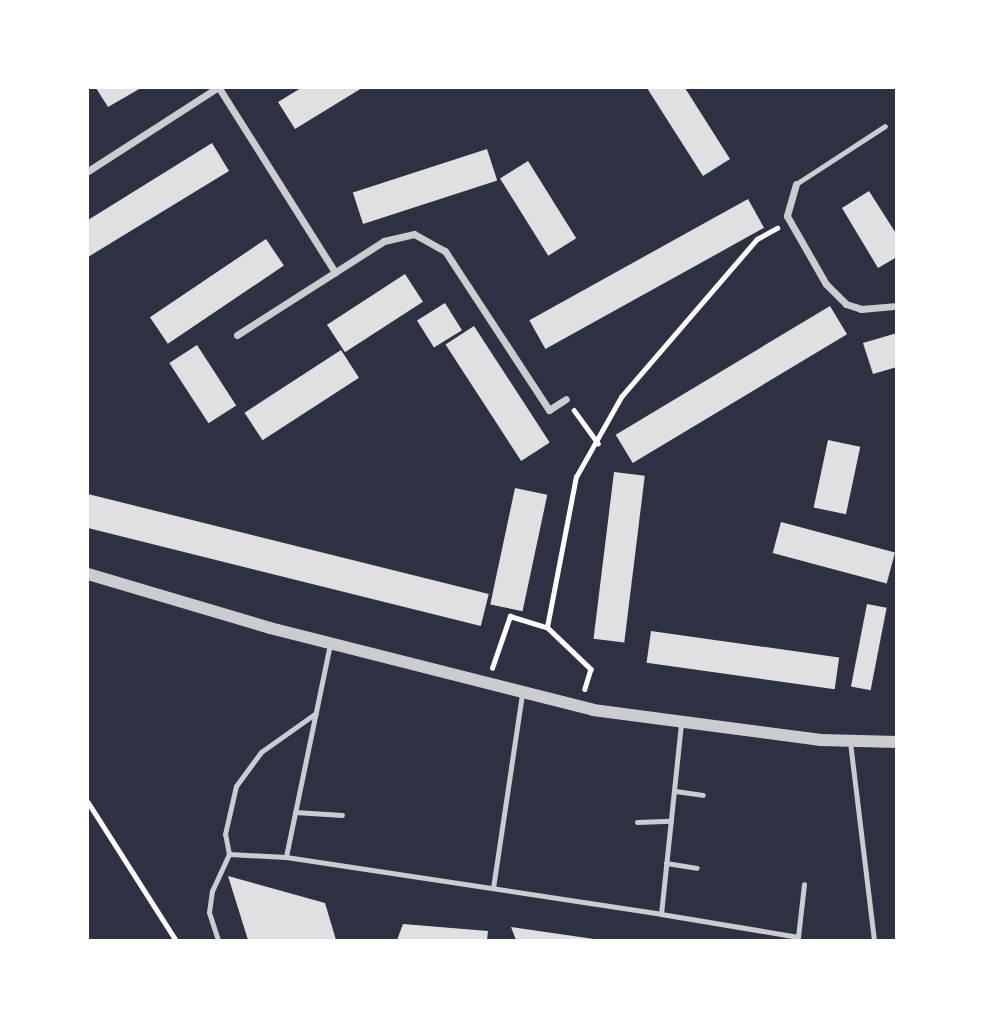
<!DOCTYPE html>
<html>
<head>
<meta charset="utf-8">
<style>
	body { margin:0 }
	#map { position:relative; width:984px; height:1028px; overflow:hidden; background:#2d3142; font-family:Karla,sans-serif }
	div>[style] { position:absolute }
	.building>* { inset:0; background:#e0e0e3; transform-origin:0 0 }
	.path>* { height:4.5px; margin:-2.25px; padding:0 2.25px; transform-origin:2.25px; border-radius:2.25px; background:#fff }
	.service>* { height:5px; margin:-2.5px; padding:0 2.5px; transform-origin:2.5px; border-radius:2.5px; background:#caccd0 }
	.minor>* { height:7px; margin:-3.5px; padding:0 3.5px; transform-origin:3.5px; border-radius:3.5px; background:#caccd0 }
	.tertiary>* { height:12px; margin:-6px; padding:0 6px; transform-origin:6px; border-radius:6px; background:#caccd0 }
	span { translate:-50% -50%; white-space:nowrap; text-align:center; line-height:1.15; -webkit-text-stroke:5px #fff; paint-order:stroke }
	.frame { position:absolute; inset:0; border:89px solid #fff; pointer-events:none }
</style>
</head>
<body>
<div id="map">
	<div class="building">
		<i style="clip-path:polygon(96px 88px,141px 88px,108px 107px)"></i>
		<i style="clip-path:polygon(301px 88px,362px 88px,295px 129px,278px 102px)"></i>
		<i style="clip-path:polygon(647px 88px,685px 88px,730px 159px,703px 176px)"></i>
		<i style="clip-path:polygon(212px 143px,229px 171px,88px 257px,88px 220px)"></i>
		<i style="left:487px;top:149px;width:33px;height:141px;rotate:72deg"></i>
		<i style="left:528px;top:161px;width:91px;height:33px;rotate:58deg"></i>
		<i style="clip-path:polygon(869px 191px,897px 235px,897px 257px,878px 268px,842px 208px)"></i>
		<i style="left:748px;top:199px;width:33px;height:250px;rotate:61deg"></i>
		<i style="left:266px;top:239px;width:32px;height:140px;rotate:56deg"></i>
		<i style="left:405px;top:274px;width:33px;height:93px;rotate:57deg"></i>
		<i style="left:445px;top:303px;width:32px;height:33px;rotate:58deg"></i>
		<i style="left:830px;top:306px;width:33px;height:250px;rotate:59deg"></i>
		<i style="left:474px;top:326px;width:139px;height:34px;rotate:57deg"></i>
		<i style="clip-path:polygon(897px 333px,897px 367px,873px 374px,863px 343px)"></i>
		<i style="left:197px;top:345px;width:72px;height:33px;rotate:57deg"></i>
		<i style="left:341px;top:350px;width:33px;height:115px;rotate:57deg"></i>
		<i style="left:828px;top:440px;width:33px;height:69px;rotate:12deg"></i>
		<i style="left:614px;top:472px;width:31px;height:168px;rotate:7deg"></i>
		<i style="left:515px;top:488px;width:33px;height:119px;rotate:12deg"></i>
		<i style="left:88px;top:494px;width:413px;height:33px;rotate:14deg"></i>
		<i style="left:781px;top:522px;width:118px;height:32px;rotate:15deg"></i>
		<i style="left:867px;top:604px;width:20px;height:84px;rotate:11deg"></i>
		<i style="left:651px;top:631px;width:190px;height:32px;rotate:8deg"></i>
		<i style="clip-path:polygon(228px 876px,325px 903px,336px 940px,248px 940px)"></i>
		<i style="clip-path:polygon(403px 924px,488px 931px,487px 940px,397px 940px)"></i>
		<i style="clip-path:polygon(511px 927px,594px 939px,594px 940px,516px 940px)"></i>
	</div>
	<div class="path">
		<i style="left:574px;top:410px;width:41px;rotate:54deg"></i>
		<i style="left:547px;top:627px;width:61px;rotate:43.7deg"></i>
		<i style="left:591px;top:669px;width:21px;rotate:107deg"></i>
		<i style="left:492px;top:668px;width:55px;rotate:-70.9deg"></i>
		<i style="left:510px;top:616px;width:39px;rotate:17deg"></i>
		<i style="left:547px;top:627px;width:153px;rotate:-79.1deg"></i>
		<i style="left:576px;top:477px;width:92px;rotate:-60.6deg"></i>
		<i style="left:621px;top:397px;width:208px;rotate:-49.3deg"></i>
		<i style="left:757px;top:239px;width:23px;rotate:-29deg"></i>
		<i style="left:88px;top:802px;width:164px;rotate:57.5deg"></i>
	</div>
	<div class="service">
		<i style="left:796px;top:184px;width:106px;rotate:-33.1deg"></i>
		<i style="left:330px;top:644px;width:217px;rotate:101.7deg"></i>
		<i style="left:286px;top:857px;width:379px;rotate:8.6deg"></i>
		<i style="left:661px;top:914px;width:192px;rotate:-84deg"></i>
		<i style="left:850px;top:742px;width:199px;rotate:83.1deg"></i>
		<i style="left:675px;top:791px;width:28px;rotate:8deg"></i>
		<i style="left:295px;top:812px;width:47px;rotate:3.7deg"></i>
		<i style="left:637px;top:822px;width:34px;rotate:-2deg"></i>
		<i style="left:286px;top:857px;width:57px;rotate:-177deg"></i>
		<i style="left:229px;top:854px;width:20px;rotate:-101deg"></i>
		<i style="left:225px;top:834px;width:49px;rotate:-77.1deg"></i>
		<i style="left:236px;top:786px;width:42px;rotate:-53.7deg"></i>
		<i style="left:261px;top:752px;width:67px;rotate:-35.3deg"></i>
		<i style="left:666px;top:863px;width:31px;rotate:9deg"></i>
		<i style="left:493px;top:888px;width:197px;rotate:-81.5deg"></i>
		<i style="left:661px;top:914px;width:139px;rotate:9.5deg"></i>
		<i style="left:798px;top:937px;width:53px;rotate:-83.5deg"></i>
		<i style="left:218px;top:940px;width:29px;rotate:-108deg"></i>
		<i style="left:209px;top:912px;width:21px;rotate:-82deg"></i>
		<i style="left:212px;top:891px;width:41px;rotate:-65.3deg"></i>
	</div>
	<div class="minor">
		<i style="left:219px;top:88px;width:218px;rotate:57.8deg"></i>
		<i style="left:88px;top:171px;width:153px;rotate:-32.8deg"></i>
		<i style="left:796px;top:184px;width:33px;rotate:106deg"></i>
		<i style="left:787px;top:216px;width:78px;rotate:60.2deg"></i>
		<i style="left:826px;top:284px;width:28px;rotate:45deg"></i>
		<i style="left:846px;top:304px;width:16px;rotate:18deg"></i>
		<i style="left:861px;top:309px;width:36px;rotate:-5deg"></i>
		<i style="left:237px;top:335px;width:174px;rotate:-32.6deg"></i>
		<i style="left:384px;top:241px;width:31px;rotate:-13deg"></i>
		<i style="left:414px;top:234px;width:35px;rotate:29deg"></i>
		<i style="left:445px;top:251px;width:190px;rotate:56.8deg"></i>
		<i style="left:549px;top:410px;width:20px;rotate:-33deg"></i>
	</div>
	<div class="tertiary">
		<i style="left:88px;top:574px;width:190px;rotate:16.5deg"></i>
		<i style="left:270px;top:628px;width:333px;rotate:14.2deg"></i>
		<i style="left:593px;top:710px;width:230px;rotate:7.5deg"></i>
		<i style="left:821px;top:740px;width:76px;rotate:1.5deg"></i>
	</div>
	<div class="frame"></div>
</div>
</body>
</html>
